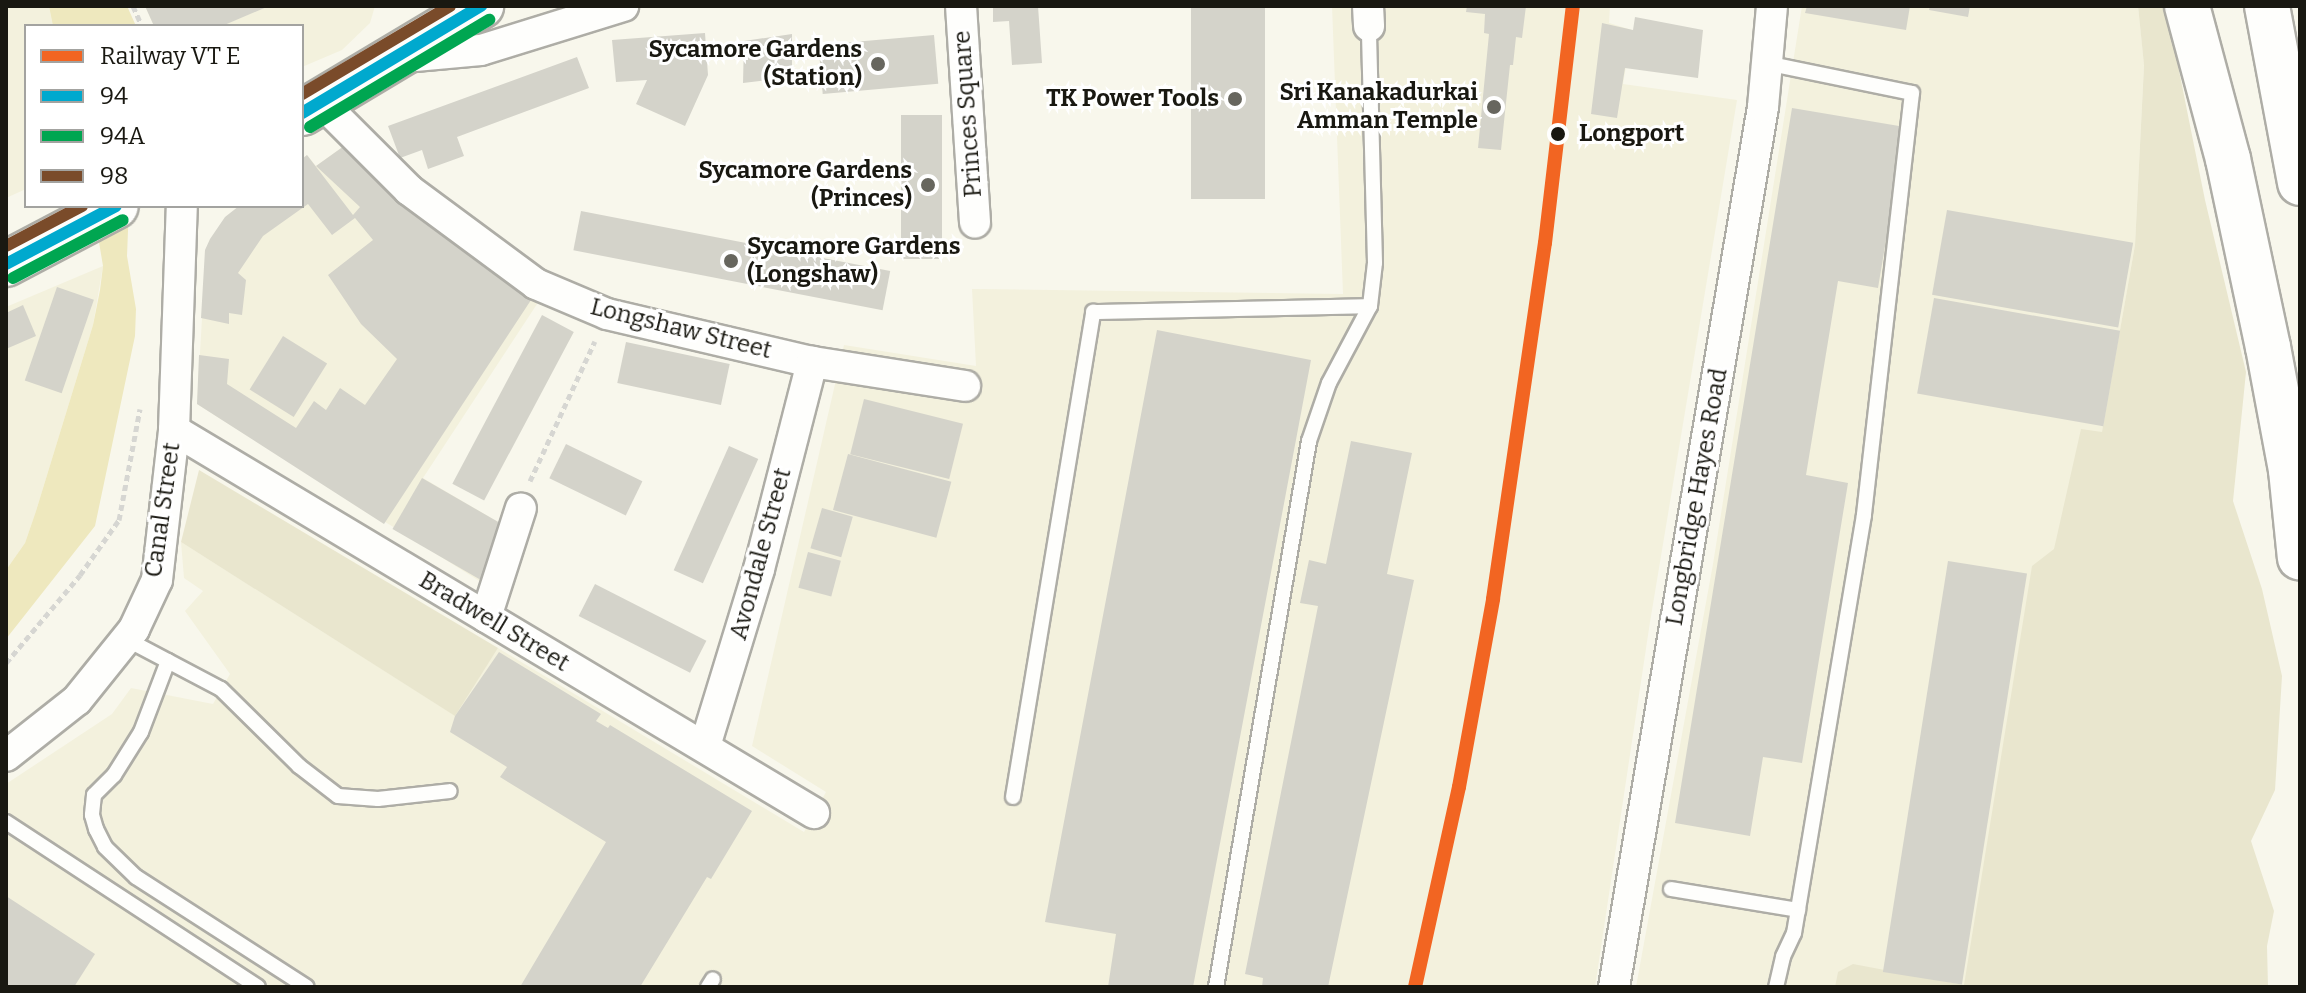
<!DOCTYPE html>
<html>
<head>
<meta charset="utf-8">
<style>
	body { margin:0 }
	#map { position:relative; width:2306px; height:993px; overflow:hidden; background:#f8f7ec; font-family:Bitter,serif }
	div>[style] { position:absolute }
	.built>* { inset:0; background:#f3f1dd }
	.green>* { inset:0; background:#e9e6ce }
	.water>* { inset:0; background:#eee8be }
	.building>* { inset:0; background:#d4d3ca; transform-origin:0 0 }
	.path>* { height:5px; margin-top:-2.5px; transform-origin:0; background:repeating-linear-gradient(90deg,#d6d6d2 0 6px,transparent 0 10px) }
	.roads { filter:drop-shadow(2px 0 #aeada6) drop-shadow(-2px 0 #aeada6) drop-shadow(0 2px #aeada6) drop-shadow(0 -2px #aeada6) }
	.lane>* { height:14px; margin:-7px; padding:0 7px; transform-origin:7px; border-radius:7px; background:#fefefc }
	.street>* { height:30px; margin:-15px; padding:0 15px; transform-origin:15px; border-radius:15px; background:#fefefc }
	.primary>* { height:44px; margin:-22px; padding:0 22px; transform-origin:22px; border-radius:22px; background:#fefefc }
	.highway>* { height:44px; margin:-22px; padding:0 22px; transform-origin:22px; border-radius:22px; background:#fefefc }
	.bus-1>* { height:12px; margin:-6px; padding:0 6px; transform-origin:6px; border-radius:6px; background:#00a9ce }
	.bus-2>* { height:12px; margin:-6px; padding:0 6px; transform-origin:6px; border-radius:6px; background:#00a651 }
	.bus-3>* { height:12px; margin:-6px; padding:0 6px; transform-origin:6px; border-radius:6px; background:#7a4b2a }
	.rail-1>* { height:14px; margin:-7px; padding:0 7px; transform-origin:7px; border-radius:7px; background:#f26522 }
	.dots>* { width:22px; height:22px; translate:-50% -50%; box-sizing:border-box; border:4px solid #fff; border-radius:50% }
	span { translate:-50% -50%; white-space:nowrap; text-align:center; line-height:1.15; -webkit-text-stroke:6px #fff; paint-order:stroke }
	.poi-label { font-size:24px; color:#191811; font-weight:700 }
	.right { translate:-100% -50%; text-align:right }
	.left { translate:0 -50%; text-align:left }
	.street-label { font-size:24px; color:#191811 }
	.stop-label { font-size:24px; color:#191811; font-weight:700 }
	.frame { position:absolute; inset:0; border:8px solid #191811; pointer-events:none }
	.legend { position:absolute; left:24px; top:24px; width:280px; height:184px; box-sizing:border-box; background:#fff; border:2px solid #a3a3a0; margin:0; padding:10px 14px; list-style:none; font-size:24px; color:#191811 }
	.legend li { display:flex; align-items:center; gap:16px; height:40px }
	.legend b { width:40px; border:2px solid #a3a3a0 }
</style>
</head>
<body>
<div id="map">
	<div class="built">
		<i style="clip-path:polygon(6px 6px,49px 6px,53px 26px,26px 26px,26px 189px,6px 198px)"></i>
		<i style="clip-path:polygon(145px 6px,375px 6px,370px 23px,342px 50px,302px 67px,302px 26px,154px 26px)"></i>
		<i style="clip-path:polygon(1332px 6px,1610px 6px,1609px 23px,1632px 30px,1623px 84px,1737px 100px,1650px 622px,1595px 987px,6px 987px,6px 784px,112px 714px,131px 688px,213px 704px,230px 674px,185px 611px,203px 591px,184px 578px,181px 542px,454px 715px,498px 648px,804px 832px,826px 792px,752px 746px,844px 345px,976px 366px,972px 289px,1343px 294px)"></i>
		<i style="clip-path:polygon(1802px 6px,2138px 6px,2144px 64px,2135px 245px,2005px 987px,1636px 987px,1713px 564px)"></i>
		<i style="clip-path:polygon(344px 146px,539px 301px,423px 478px,510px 529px,481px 582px,197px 404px,206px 250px,302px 206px,302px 159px,307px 155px,316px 166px)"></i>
		<i style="clip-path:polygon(103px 266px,93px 325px,36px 511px,25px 543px,6px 570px,6px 307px)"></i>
	</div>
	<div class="green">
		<i style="clip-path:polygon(2138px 6px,2166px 6px,2205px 200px,2246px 372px,2233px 501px,2262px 589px,2282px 676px,2275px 790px,2251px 841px,2274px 911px,2267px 946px,2268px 987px,1835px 987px,1838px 972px,1853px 964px,1964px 985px,2032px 566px,2054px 549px,2081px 429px,2102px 432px,2135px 245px,2144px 65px)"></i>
		<i style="clip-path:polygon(199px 470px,498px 648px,455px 716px,181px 542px)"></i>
	</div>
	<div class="water">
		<i style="clip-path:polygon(49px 6px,127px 6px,136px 26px,53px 26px)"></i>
		<i style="clip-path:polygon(93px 206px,129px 206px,127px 256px,136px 309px,135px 336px,95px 526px,6px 639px,6px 570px,25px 543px,36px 511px,93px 325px,100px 290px,103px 266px)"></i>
	</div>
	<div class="building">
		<i style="clip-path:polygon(145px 6px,269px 6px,222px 26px,154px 26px)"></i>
		<i style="clip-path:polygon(993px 6px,1038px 6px,1042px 63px,1012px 65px,1009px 21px,993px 22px)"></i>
		<i style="left:1191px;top:6px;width:74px;height:193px"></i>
		<i style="clip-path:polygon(1467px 6px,1526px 6px,1522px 38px,1516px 37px,1513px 65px,1510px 65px,1501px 150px,1478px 148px,1489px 34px,1484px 33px,1485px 14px,1466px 12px)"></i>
		<i style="clip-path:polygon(1807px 6px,1910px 6px,1906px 30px,1805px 13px)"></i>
		<i style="clip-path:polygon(1930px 6px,1970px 6px,1968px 17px,1929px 10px)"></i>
		<i style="clip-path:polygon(1635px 17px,1703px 30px,1698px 78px,1625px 68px,1617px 118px,1591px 114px,1602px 23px,1633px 30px)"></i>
		<i style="clip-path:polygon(705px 33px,708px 75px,685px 126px,636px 104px,647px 80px,616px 82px,612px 40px)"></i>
		<i style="clip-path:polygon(792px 34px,792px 77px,743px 83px,744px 41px)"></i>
		<i style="left:934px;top:35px;width:49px;height:116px;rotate:85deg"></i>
		<i style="clip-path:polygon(577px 57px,589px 88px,457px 137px,464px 156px,428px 169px,422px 150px,400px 158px,388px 126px)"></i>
		<i style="clip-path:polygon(1792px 108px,1905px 127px,1878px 288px,1838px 281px,1806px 475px,1848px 483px,1802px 763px,1763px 757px,1750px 836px,1675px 823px)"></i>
		<i style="left:901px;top:115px;width:41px;height:144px"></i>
		<i style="clip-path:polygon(344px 146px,533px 297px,384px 524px,197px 404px,199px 355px,229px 359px,227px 384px,296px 428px,314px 401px,326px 410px,340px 388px,365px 405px,397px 359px,361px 324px,328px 275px,373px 240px,355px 218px,332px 235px,308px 204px,263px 236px,238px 273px,246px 280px,242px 315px,229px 313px,229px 324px,201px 318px,205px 250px,210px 239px,225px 217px,239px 206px,302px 206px,302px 159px,307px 155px,353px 215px,360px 207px,316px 166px)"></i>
		<i style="left:1947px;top:210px;width:189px;height:86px;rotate:10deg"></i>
		<i style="left:581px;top:211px;width:315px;height:40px;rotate:11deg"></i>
		<i style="left:57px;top:287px;width:39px;height:99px;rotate:19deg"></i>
		<i style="left:1934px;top:298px;width:189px;height:97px;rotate:10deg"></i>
		<i style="clip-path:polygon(23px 305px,36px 336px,6px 349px,6px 313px)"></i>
		<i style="left:542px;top:315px;width:36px;height:191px;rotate:28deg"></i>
		<i style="clip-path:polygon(1157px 330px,1311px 360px,1193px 987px,1108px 987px,1116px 934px,1045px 922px)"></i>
		<i style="left:283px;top:336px;width:52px;height:63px;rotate:32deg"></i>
		<i style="left:626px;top:342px;width:106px;height:42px;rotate:12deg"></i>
		<i style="left:864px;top:399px;width:102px;height:57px;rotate:14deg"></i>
		<i style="clip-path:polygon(1351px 441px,1412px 453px,1387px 574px,1414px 580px,1328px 987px,1262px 987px,1263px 978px,1245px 974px,1318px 606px,1300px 603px,1309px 560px,1326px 564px)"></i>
		<i style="left:566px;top:444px;width:85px;height:38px;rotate:26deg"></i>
		<i style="left:729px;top:446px;width:32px;height:136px;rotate:24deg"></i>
		<i style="left:848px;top:454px;width:107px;height:58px;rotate:15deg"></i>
		<i style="left:422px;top:478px;width:102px;height:59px;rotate:30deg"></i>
		<i style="left:822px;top:508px;width:32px;height:42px;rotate:16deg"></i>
		<i style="left:808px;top:552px;width:34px;height:37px;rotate:15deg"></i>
		<i style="left:1948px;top:561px;width:80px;height:416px;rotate:9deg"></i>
		<i style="left:595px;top:584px;width:125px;height:36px;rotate:27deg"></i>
		<i style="clip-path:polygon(499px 652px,601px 714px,596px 721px,608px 728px,610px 725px,752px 811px,711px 879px,707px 877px,640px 987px,520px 987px,606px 842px,500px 777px,507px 767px,450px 732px,455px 716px)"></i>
		<i style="clip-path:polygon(6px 896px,95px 954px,74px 987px,6px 987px)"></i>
	</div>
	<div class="path">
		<i style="left:133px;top:6px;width:22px;rotate:66deg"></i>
		<i style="left:530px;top:481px;width:154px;rotate:-65.1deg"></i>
		<i style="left:6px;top:663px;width:115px;rotate:-49.9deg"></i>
		<i style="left:80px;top:575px;width:67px;rotate:-54.7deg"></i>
		<i style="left:119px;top:520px;width:113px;rotate:-79.3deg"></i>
	</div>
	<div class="roads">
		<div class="lane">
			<i style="left:1766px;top:63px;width:149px;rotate:11.6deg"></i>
			<i style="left:1912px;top:93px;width:425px;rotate:96.5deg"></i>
			<i style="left:1864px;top:515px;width:424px;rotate:99.5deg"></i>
			<i style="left:1794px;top:933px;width:26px;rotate:115deg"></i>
			<i style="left:1783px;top:957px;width:31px;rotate:103deg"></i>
			<i style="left:126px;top:639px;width:107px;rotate:27.8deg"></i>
			<i style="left:221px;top:689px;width:110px;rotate:44.6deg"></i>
			<i style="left:299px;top:766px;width:49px;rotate:37.6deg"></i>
			<i style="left:338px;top:796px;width:40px;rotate:4.3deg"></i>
			<i style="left:378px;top:799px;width:72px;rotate:-6.3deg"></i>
			<i style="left:168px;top:661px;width:76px;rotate:110.8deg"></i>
			<i style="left:141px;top:732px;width:51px;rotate:122.1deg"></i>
			<i style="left:114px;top:775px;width:28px;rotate:135deg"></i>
			<i style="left:94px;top:795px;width:20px;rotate:96deg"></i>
			<i style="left:92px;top:815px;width:15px;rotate:74deg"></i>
			<i style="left:96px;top:829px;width:20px;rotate:63deg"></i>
			<i style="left:105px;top:847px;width:43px;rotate:44.1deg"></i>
			<i style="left:136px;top:877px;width:203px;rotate:32.8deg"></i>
			<i style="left:1013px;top:797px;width:492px;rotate:-80.6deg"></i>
			<i style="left:1093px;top:312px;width:277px;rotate:-1.2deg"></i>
			<i style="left:6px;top:822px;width:301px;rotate:33.2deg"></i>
			<i style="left:1671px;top:889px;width:129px;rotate:9.4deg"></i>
			<i style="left:708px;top:987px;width:9px;rotate:-58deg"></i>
			<i style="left:1216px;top:987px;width:554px;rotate:-80.33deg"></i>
			<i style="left:1309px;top:441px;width:61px;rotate:-71deg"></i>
			<i style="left:1329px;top:383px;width:87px;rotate:-62deg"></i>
			<i style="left:1370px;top:306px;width:43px;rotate:-83.4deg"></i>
			<i style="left:1375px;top:263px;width:237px;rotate:-91.5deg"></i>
		</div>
		<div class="street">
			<i style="left:961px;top:6px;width:217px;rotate:86.3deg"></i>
			<i style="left:1368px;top:6px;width:20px;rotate:87deg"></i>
			<i style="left:404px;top:57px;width:77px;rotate:-5.2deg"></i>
			<i style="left:481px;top:50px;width:149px;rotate:-17.2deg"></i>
			<i style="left:322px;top:103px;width:123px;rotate:45deg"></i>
			<i style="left:409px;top:190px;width:158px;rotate:36.5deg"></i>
			<i style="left:536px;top:284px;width:77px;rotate:22.9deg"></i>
			<i style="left:607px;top:314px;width:211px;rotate:13.2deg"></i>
			<i style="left:812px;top:362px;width:155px;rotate:8.9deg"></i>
			<i style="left:174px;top:430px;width:746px;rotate:30.9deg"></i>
			<i style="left:486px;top:617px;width:114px;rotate:-72.2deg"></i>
			<i style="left:705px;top:746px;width:185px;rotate:-73deg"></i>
			<i style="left:759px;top:569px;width:214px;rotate:-75.6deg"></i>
			<i style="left:6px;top:756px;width:90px;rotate:-38.3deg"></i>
			<i style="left:77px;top:700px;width:91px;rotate:-51.2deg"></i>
			<i style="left:134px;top:629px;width:54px;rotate:-64.9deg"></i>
			<i style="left:157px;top:580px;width:151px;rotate:-83.5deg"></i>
			<i style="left:174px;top:430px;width:224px;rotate:-88deg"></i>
			<i style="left:1614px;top:987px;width:893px;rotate:-80.39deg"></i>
			<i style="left:1763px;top:107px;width:101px;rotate:-84.9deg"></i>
		</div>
		<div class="primary">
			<i style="left:302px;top:113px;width:209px;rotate:-30.9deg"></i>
			<i style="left:6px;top:264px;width:124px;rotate:-27.8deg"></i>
		</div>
		<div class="highway">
			<i style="left:2187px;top:6px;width:158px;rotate:75deg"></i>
			<i style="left:2228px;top:159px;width:192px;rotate:78deg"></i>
			<i style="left:2268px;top:347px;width:125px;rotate:79.4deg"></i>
			<i style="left:2291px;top:470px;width:88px;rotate:84.2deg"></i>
			<i style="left:2267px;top:6px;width:180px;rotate:79.4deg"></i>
		</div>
	</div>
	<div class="bus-1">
		<i style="left:302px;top:113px;width:209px;rotate:-30.9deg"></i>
		<i style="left:6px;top:264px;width:124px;rotate:-27.8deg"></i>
	</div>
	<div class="bus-2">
		<i style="left:310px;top:127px;width:209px;rotate:-30.9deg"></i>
		<i style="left:13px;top:278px;width:124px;rotate:-27.8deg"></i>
	</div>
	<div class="bus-3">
		<i style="left:302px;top:94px;width:172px;rotate:-30.7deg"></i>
		<i style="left:6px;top:246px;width:86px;rotate:-27.8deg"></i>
	</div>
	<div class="rail-1">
		<i style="left:1415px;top:987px;width:205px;rotate:-77.6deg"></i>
		<i style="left:1459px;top:787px;width:191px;rotate:-79.7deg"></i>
		<i style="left:1493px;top:599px;width:360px;rotate:-81.7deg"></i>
		<i style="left:1545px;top:243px;width:239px;rotate:-83.3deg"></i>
	</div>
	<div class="dots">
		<i style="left:878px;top:64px;background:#67665e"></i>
		<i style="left:1235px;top:99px;background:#67665e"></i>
		<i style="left:1494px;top:107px;background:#67665e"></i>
		<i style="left:1558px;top:134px;background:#191811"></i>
		<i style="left:928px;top:185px;background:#67665e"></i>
		<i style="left:731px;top:261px;background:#67665e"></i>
	</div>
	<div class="poi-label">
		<span class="right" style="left:862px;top:64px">Sycamore Gardens<br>(Station)</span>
		<span class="right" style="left:1478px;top:107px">Sri Kanakadurkai<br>Amman Temple</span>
		<span class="right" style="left:1219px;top:99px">TK Power Tools</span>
		<span class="right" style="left:912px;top:185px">Sycamore Gardens<br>(Princes)</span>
		<span class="left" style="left:747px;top:261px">Sycamore Gardens<br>(Longshaw)</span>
	</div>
	<div class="street-label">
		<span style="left:968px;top:114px;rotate:-94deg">Princes Square</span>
		<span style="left:681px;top:329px;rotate:14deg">Longshaw Street</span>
		<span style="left:1697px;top:497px;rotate:-80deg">Longbridge Hayes Road</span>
		<span style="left:163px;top:510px;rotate:-82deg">Canal Street</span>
		<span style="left:761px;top:554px;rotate:-75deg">Avondale Street</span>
		<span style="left:494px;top:622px;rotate:31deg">Bradwell Street</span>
	</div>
	<div class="stop-label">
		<span class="left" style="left:1579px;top:134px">Longport</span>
	</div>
	<div class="frame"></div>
	<ul class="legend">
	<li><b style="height:10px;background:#f26522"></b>Railway VT E</li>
	<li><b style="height:10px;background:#00a9ce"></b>94</li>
	<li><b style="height:10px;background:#00a651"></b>94A</li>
	<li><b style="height:10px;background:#7a4b2a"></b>98</li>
	</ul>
</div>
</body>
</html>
